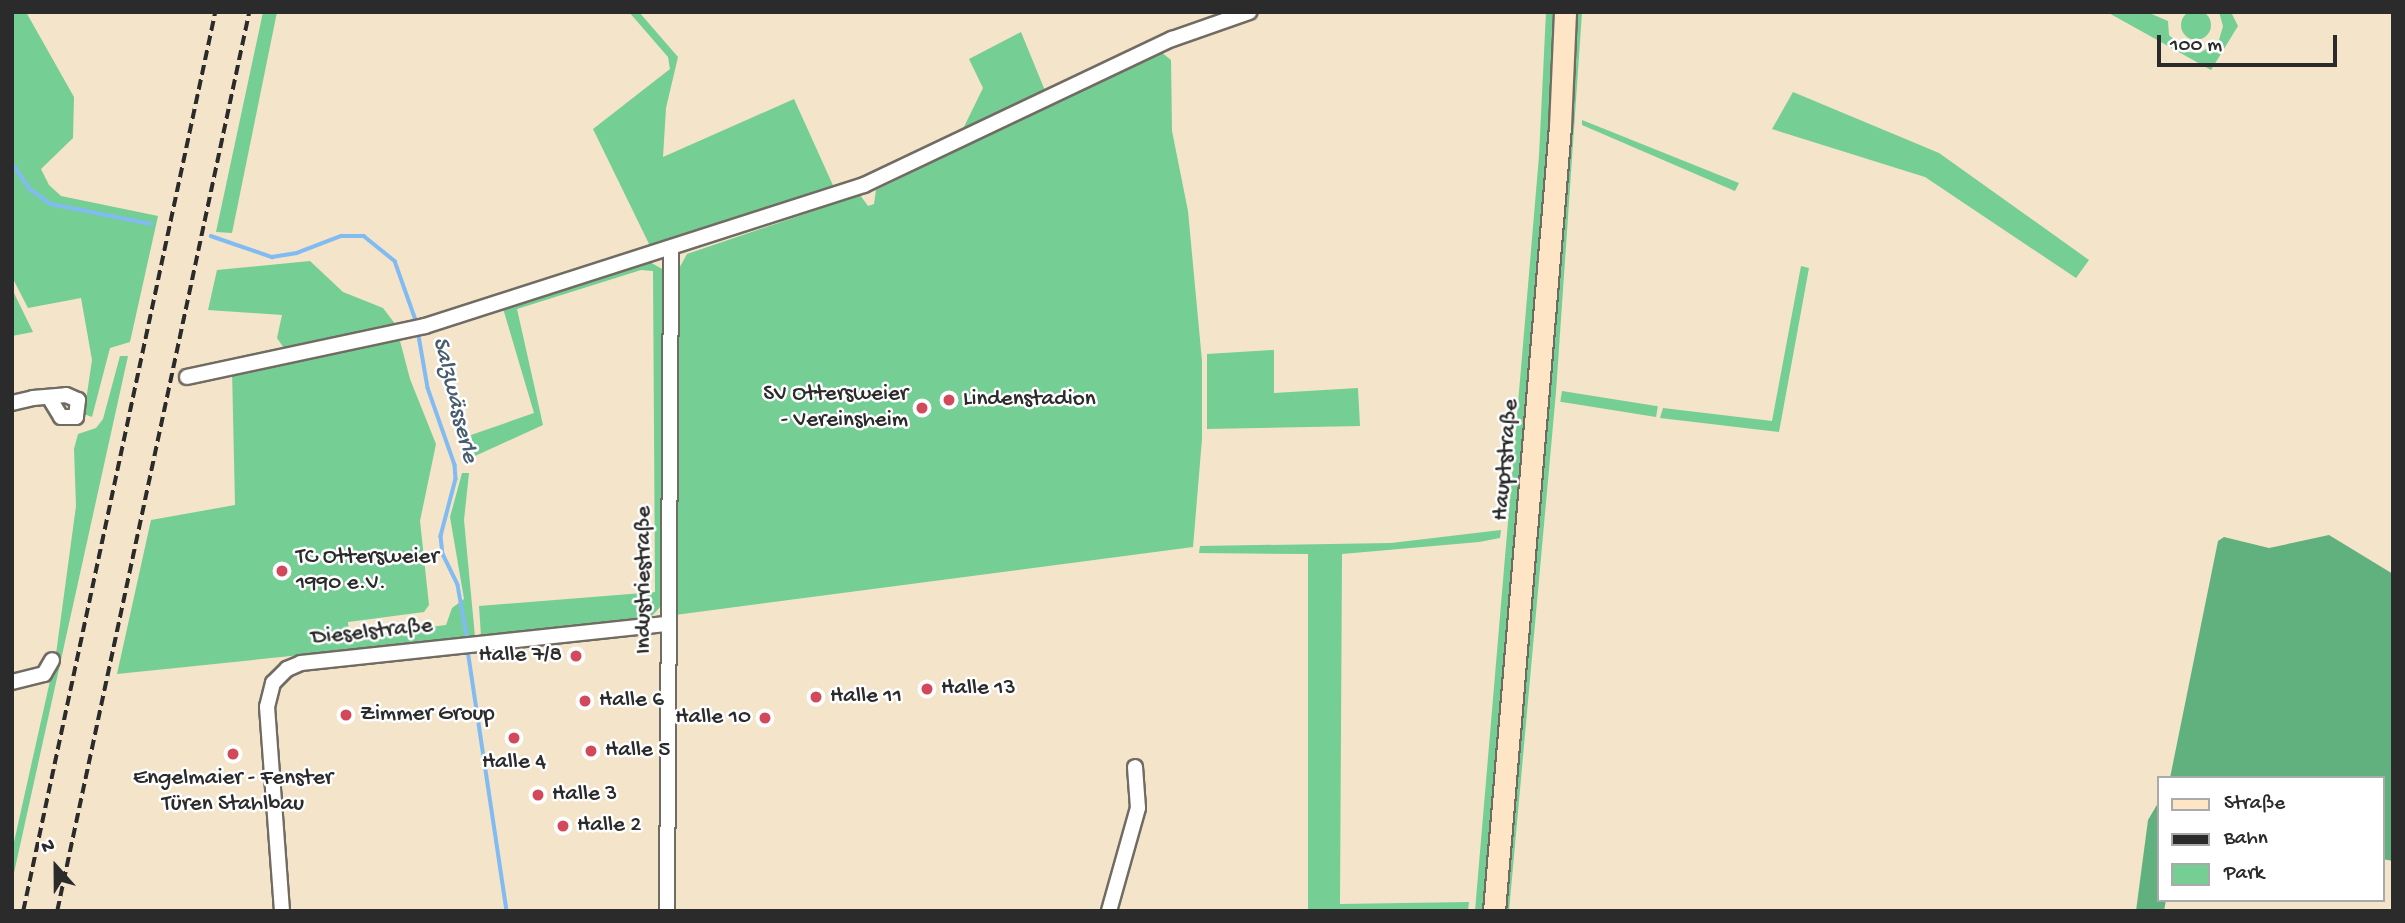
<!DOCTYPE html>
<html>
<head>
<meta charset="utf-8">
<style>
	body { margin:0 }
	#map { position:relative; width:2405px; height:923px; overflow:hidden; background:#f3e4ca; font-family:"Gochi Hand",sans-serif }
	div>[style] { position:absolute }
	.green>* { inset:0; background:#75ce94; transform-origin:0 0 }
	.round { border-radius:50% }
	.forest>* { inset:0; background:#60b17e }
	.stream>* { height:3.5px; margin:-1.75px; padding:0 1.75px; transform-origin:1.75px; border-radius:1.75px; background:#81bbf2 }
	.roads { filter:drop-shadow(2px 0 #716c63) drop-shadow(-2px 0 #716c63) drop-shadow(0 2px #716c63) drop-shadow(0 -2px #716c63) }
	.street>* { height:14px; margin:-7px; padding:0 7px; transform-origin:7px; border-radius:7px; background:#fff }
	.secondary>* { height:21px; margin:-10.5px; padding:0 10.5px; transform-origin:10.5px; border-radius:10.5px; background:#fde5c5 }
	.rail>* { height:3.5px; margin-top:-1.75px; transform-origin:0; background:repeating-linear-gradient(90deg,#2b2b2b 0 10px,transparent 0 15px) }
	.dots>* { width:19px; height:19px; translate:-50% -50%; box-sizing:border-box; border:4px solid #fff; border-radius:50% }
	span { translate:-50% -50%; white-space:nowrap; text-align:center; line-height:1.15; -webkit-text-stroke:5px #fff; paint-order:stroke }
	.poi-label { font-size:23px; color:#2b2b2b }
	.right { translate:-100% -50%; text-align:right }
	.left { translate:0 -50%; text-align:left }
	.street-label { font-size:23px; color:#2b2b2b }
	.water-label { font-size:24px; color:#495d71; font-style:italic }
	.frame { position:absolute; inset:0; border:14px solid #2b2b2b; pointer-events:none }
	.legend { position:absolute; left:2157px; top:776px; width:228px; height:126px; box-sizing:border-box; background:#fff; border:2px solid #aaa; margin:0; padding:9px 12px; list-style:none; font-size:21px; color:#2b2b2b }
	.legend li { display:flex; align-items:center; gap:14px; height:35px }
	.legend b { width:35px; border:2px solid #aaa }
	.north { position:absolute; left:21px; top:832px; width:70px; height:70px; -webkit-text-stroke:5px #fff; paint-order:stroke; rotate:339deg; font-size:19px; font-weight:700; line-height:28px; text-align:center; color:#2b2b2b }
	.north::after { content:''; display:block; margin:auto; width:24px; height:32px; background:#2b2b2b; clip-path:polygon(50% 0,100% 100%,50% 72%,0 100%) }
	.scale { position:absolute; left:2157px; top:35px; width:180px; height:32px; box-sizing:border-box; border:4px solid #2b2b2b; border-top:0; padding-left:9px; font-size:21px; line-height:24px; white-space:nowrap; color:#2b2b2b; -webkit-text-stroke:5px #fff; paint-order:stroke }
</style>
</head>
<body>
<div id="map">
	<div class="green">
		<i class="round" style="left:2181px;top:10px;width:30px;height:30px"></i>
		<i style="clip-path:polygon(12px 12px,26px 12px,74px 97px,73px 138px,41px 169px,49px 185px,61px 196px,158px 216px,130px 342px,110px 348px,92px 417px,84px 414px,92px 360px,81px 298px,28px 308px,12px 277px)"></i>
		<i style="clip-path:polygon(263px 12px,277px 12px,232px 233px,216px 232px)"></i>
		<i style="clip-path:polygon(629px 12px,639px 12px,678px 57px,666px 108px,663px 157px,794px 99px,836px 192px,652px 250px,593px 129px,670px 69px,668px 57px)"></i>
		<i style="clip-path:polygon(1546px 12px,1554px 12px,1549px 130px,1523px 462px,1483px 911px,1475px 911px,1539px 156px)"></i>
		<i style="clip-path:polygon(1572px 12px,1582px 12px,1556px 392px,1509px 911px,1500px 911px)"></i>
		<i style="clip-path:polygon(2107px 12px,2147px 12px,2168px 21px,2169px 35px,2187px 52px,2200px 53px,2219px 40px,2223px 26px,2219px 12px,2231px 12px,2238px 26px,2211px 70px)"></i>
		<i style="clip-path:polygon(1021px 32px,1046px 93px,960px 135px,983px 88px,969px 59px)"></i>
		<i style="clip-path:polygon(1161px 52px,1171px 60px,1172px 131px,1188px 211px,1202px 361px,1202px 439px,1193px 547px,675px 615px,677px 272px,687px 254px,860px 195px,868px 206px,874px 204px,876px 190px)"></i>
		<i style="clip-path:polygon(1793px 92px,1939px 153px,2089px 260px,2076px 278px,1925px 177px,1772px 129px)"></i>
		<i style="clip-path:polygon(1582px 120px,1739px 183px,1735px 191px,1582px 125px)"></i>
		<i style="clip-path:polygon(310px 261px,343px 292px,383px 308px,399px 329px,286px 351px,277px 338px,282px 315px,208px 310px,217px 270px)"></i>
		<i style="clip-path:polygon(648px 261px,664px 270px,661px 606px,650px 618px,639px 620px,481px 636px,479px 606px,655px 592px,653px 271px,641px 270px,517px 309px,543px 425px,475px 456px,471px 435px,534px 413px,502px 305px)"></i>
		<i style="clip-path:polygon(1801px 266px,1809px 268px,1779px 432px,1660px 418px,1663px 408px,1772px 421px)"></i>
		<i style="clip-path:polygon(12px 289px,33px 332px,12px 336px)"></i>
		<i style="clip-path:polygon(399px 337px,410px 379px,436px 444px,420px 521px,429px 605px,424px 612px,348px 622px,349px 637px,446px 625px,452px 608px,464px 599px,450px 517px,462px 473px,469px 473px,464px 520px,475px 637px,117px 674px,151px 520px,235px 505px,232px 370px)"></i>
		<i style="clip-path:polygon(1274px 350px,1274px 393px,1358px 388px,1360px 426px,1207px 429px,1207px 354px)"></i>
		<i style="clip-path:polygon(120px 356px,128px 356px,12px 882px,12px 851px,56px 654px,76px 506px,74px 449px,78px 434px,96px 428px,103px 419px)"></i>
		<i style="left:1562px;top:391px;width:97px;height:11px;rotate:9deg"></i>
		<i style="clip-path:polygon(1501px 530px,1500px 538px,1479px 542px,1342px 554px,1340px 904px,1469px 902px,1468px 911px,1308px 911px,1308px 554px,1199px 553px,1200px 546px,1391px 543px)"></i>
	</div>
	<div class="forest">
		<i style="clip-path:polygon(2329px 535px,2393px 574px,2393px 861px,2382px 859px,2382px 778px,2170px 778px,2218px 541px,2224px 537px,2269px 548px)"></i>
		<i style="clip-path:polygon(2158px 803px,2158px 900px,2166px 900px,2164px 911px,2136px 911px,2148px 820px)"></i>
	</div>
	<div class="stream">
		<i style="left:12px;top:163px;width:33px;rotate:55deg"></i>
		<i style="left:31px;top:190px;width:24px;rotate:35deg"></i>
		<i style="left:51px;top:204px;width:102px;rotate:11.3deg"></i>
		<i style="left:211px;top:236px;width:65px;rotate:19deg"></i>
		<i style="left:272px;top:257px;width:25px;rotate:-9deg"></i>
		<i style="left:297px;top:253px;width:47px;rotate:-21.1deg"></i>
		<i style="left:341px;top:236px;width:23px"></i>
		<i style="left:364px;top:236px;width:40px;rotate:39deg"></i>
		<i style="left:395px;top:261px;width:66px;rotate:70.5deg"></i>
		<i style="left:418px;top:330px;width:59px;rotate:80.2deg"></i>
		<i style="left:428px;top:388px;width:82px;rotate:70.7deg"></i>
		<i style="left:455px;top:465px;width:14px;rotate:86deg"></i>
		<i style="left:456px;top:479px;width:59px;rotate:104.7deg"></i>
		<i style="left:441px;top:536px;width:18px;rotate:84deg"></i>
		<i style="left:443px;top:554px;width:34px;rotate:64deg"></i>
		<i style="left:458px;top:585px;width:58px;rotate:80deg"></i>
		<i style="left:468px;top:650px;width:264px;rotate:81.5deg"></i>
	</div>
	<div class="roads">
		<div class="street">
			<i style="left:187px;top:377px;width:243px;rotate:-12.1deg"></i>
			<i style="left:425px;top:326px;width:461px;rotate:-17.8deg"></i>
			<i style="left:864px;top:185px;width:341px;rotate:-25.4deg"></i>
			<i style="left:1172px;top:39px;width:82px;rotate:-19.3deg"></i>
			<i style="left:12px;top:403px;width:22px;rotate:-13deg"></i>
			<i style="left:33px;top:398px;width:33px;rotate:-5deg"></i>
			<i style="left:66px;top:395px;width:13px;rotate:23deg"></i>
			<i style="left:78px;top:400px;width:17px;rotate:97deg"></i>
			<i style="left:76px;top:417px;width:15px;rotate:180deg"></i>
			<i style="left:61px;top:417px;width:23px;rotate:-121deg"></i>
			<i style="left:12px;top:682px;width:33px;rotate:-14deg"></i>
			<i style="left:44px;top:674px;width:16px;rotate:-60deg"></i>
			<i style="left:282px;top:911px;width:205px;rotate:-94.2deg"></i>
			<i style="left:267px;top:707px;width:25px;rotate:-76deg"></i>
			<i style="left:273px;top:683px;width:20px;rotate:-45deg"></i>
			<i style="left:287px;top:669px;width:15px;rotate:-23deg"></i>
			<i style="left:301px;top:663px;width:369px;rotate:-6.1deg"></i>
			<i style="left:667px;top:911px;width:662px;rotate:-89.65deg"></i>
			<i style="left:1109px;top:911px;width:107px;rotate:-74.3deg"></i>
			<i style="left:1138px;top:808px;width:41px;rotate:-94.2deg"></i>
		</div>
		<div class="secondary">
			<i style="left:1494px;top:911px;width:787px;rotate:-85.19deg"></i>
			<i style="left:1560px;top:127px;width:115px;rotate:-87.5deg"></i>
		</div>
	</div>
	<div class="rail">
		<i style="left:23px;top:911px;width:919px;rotate:-77.94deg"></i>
		<i style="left:57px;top:911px;width:919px;rotate:-77.94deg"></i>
	</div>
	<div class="dots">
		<i style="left:949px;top:400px;background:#d1495b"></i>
		<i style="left:922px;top:408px;background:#d1495b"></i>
		<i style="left:282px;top:571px;background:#d1495b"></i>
		<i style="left:576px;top:656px;background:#d1495b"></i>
		<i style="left:927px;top:689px;background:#d1495b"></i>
		<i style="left:816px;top:697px;background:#d1495b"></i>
		<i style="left:585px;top:701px;background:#d1495b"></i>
		<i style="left:346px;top:715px;background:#d1495b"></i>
		<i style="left:765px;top:718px;background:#d1495b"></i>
		<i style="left:514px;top:738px;background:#d1495b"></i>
		<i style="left:591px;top:751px;background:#d1495b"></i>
		<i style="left:233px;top:754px;background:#d1495b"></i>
		<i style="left:538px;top:795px;background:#d1495b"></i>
		<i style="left:563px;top:826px;background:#d1495b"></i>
	</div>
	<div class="poi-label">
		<span class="right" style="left:908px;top:408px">SV Ottersweier<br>- Vereinsheim</span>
		<span class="left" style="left:963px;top:400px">Lindenstadion</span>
		<span class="left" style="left:296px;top:571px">TC Ottersweier<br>1990 e.V.</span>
		<span class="right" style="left:562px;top:656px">Halle 7/8</span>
		<span class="left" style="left:941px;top:689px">Halle 13</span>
		<span class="left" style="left:830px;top:697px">Halle 11</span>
		<span class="left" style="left:599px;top:701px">Halle 6</span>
		<span class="left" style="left:360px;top:715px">Zimmer Group</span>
		<span class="right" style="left:751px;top:718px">Halle 10</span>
		<span class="left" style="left:605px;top:751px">Halle 5</span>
		<span style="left:514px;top:763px">Halle 4</span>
		<span style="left:233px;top:792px">Engelmaier - Fenster<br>Türen Stahlbau</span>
		<span class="left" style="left:552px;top:795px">Halle 3</span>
		<span class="left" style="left:577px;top:826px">Halle 2</span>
	</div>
	<div class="street-label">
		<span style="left:1507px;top:460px;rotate:-85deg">Hauptstraße</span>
		<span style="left:645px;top:580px;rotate:-90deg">Industriestraße</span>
		<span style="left:372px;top:633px;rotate:-6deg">Dieselstraße</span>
	</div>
	<div class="water-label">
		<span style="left:454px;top:400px;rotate:76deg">Salzwässerle</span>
	</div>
	<div class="frame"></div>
	<ul class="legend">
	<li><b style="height:9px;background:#fde5c5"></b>Straße</li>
	<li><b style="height:9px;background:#2b2b2b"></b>Bahn</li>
	<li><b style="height:19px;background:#75ce94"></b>Park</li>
	</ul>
	<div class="north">N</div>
	<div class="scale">100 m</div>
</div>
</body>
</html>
